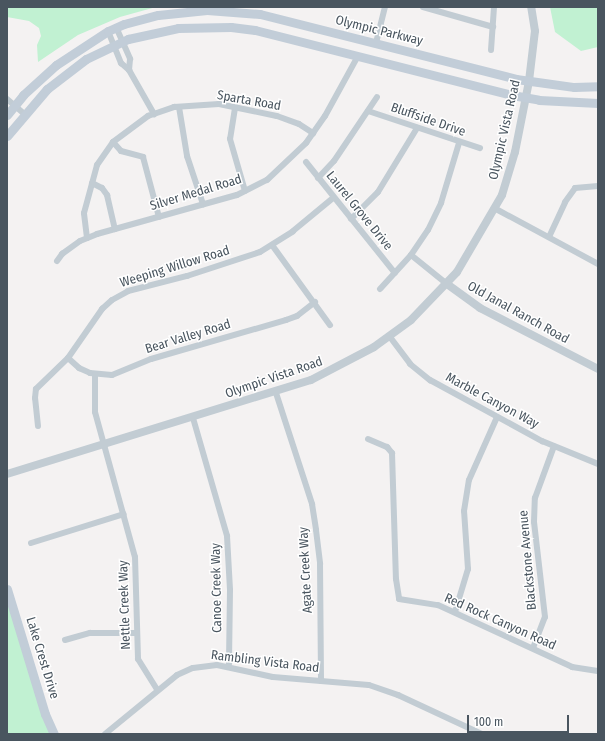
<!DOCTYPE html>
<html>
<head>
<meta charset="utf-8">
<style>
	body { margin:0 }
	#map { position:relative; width:605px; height:741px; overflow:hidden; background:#f4f2f2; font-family:"Fira Sans Condensed",sans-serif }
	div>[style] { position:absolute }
	.green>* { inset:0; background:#c1f1d2 }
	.minor>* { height:6px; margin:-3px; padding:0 3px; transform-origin:3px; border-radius:3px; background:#c2ccd3 }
	.tertiary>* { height:8px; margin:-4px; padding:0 4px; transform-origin:4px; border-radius:4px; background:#c2ccd3 }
	.secondary>* { height:9px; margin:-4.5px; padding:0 4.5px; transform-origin:4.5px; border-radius:4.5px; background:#c2cdd8 }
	span { translate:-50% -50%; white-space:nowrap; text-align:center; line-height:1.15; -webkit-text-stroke:3px #fff; paint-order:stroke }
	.street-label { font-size:13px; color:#49555f }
	.frame { position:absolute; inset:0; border:8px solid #49555f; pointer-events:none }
	.scale { position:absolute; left:467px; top:715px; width:102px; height:18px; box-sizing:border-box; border:2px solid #49555f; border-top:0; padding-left:5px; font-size:12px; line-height:14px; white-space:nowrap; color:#49555f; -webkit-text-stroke:3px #fff; paint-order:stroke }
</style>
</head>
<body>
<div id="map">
	<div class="green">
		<i style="clip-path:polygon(7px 7px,156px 7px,120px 17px,78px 35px,38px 62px,37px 45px,41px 36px,39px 28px,29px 21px,7px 17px)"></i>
		<i style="clip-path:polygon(550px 7px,598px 7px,598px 47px,581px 51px,555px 32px)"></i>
		<i style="clip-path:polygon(7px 589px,53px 734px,7px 734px)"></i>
	</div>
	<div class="minor">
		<i style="left:423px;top:7px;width:73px;rotate:15.9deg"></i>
		<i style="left:116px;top:27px;width:35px;rotate:66deg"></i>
		<i style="left:130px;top:59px;width:11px;rotate:95deg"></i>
		<i style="left:108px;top:31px;width:35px;rotate:68deg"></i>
		<i style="left:121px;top:63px;width:11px;rotate:41deg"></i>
		<i style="left:129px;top:70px;width:51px;rotate:60.4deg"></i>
		<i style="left:376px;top:43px;width:37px;rotate:-76deg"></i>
		<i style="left:491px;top:50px;width:43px;rotate:-86deg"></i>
		<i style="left:7px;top:99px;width:23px;rotate:41deg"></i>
		<i style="left:179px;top:107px;width:50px;rotate:80.7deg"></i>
		<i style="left:187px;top:156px;width:51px;rotate:71.6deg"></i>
		<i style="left:235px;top:108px;width:31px;rotate:99deg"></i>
		<i style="left:230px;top:139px;width:54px;rotate:73.9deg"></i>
		<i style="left:368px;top:111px;width:118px;rotate:18.3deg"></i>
		<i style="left:113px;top:142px;width:12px;rotate:48deg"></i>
		<i style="left:121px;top:151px;width:23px;rotate:15deg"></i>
		<i style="left:143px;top:157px;width:62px;rotate:75.1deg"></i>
		<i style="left:306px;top:162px;width:142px;rotate:51.3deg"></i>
		<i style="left:318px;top:178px;width:23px;rotate:-47deg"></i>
		<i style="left:334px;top:161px;width:77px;rotate:-56.1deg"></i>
		<i style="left:92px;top:183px;width:11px;rotate:27deg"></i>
		<i style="left:102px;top:188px;width:9px;rotate:54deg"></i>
		<i style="left:107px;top:195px;width:35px;rotate:77deg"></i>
		<i style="left:496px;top:209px;width:116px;rotate:28.3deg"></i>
		<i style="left:351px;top:219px;width:38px;rotate:-45deg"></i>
		<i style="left:378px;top:192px;width:75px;rotate:-58.6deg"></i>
		<i style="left:549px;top:237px;width:38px;rotate:-65deg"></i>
		<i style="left:565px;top:202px;width:17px;rotate:-54deg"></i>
		<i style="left:575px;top:188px;width:23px;rotate:-5deg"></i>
		<i style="left:87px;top:238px;width:25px;rotate:-97deg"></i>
		<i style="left:84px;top:213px;width:50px;rotate:-74.8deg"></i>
		<i style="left:97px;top:165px;width:28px;rotate:-55deg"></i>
		<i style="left:113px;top:142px;width:44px;rotate:-36.6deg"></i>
		<i style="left:148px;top:116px;width:28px;rotate:-19deg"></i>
		<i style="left:174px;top:107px;width:45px;rotate:-3.8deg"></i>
		<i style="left:219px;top:104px;width:59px;rotate:11.7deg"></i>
		<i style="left:277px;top:116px;width:23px;rotate:20deg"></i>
		<i style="left:299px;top:124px;width:17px;rotate:33deg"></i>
		<i style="left:272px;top:245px;width:99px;rotate:54.1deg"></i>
		<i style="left:411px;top:255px;width:46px;rotate:38.9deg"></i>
		<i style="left:57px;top:261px;width:9px;rotate:-54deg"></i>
		<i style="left:62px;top:254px;width:22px;rotate:-36deg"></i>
		<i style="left:80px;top:241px;width:18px;rotate:-22deg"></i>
		<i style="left:97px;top:234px;width:145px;rotate:-15.6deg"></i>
		<i style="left:237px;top:195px;width:34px;rotate:-27deg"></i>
		<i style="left:267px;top:180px;width:54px;rotate:-43.5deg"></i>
		<i style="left:306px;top:143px;width:33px;rotate:-55deg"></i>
		<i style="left:325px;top:116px;width:68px;rotate:-61.2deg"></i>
		<i style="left:380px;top:289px;width:46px;rotate:-47.6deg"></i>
		<i style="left:411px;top:255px;width:30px;rotate:-56deg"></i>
		<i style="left:428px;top:230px;width:30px;rotate:-64deg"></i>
		<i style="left:441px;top:203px;width:63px;rotate:-73.3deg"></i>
		<i style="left:390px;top:337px;width:34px;rotate:53deg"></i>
		<i style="left:410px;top:364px;width:26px;rotate:39deg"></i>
		<i style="left:430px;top:380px;width:128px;rotate:28.6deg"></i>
		<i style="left:542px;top:441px;width:61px;rotate:22.3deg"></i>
		<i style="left:68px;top:358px;width:15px;rotate:42deg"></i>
		<i style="left:79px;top:368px;width:12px;rotate:24deg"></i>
		<i style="left:90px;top:373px;width:22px;rotate:5deg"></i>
		<i style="left:112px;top:375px;width:42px;rotate:-22.3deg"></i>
		<i style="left:151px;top:359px;width:141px;rotate:-16.1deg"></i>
		<i style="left:286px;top:320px;width:12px;rotate:-20deg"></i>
		<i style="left:297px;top:316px;width:23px;rotate:-38deg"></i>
		<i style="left:95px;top:375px;width:37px;rotate:90deg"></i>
		<i style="left:95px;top:412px;width:150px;rotate:74.6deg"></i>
		<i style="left:135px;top:557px;width:102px;rotate:88.3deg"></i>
		<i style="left:138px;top:659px;width:36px;rotate:58deg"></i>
		<i style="left:276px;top:393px;width:117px;rotate:72deg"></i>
		<i style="left:312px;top:504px;width:26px;rotate:81deg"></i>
		<i style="left:316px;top:530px;width:34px;rotate:83deg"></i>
		<i style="left:320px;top:564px;width:117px;rotate:89.5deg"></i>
		<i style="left:193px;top:418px;width:123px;rotate:73.9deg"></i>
		<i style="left:227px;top:536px;width:54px;rotate:86.8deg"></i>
		<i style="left:230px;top:590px;width:76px;rotate:90.8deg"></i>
		<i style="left:38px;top:426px;width:28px;rotate:-96deg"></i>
		<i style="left:35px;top:398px;width:9px;rotate:-84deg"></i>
		<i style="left:36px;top:389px;width:45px;rotate:-44.1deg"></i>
		<i style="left:68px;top:358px;width:60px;rotate:-55.2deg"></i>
		<i style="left:102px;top:309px;width:13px;rotate:-42deg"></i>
		<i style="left:112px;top:300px;width:18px;rotate:-29deg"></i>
		<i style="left:128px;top:291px;width:61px;rotate:-14.3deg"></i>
		<i style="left:187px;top:276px;width:77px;rotate:-18.2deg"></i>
		<i style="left:260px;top:252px;width:39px;rotate:-32deg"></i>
		<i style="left:293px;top:231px;width:52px;rotate:-39.5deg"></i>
		<i style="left:368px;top:439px;width:21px;rotate:23deg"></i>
		<i style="left:387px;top:447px;width:8px;rotate:50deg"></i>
		<i style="left:392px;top:453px;width:126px;rotate:88.2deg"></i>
		<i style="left:396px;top:579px;width:20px;rotate:81deg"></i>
		<i style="left:399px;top:599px;width:39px;rotate:9deg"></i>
		<i style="left:438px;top:605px;width:148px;rotate:24.8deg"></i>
		<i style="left:572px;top:667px;width:26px;rotate:9deg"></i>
		<i style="left:31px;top:543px;width:97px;rotate:-17.3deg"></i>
		<i style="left:455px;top:612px;width:45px;rotate:-73.2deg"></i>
		<i style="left:468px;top:569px;width:58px;rotate:-93.9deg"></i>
		<i style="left:464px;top:511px;width:31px;rotate:-81deg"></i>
		<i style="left:469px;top:480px;width:69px;rotate:-66deg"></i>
		<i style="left:65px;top:640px;width:26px;rotate:-16deg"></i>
		<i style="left:90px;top:633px;width:47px"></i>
		<i style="left:533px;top:648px;width:33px;rotate:-69deg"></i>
		<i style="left:545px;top:617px;width:96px;rotate:-96.6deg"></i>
		<i style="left:534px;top:522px;width:24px;rotate:-88deg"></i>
		<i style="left:535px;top:498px;width:55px;rotate:-69.9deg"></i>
		<i style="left:105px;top:734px;width:93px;rotate:-39.3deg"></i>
		<i style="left:177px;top:675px;width:17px;rotate:-24deg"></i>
		<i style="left:193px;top:668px;width:24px;rotate:-7deg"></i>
		<i style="left:217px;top:665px;width:57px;rotate:12.1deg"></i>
		<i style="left:273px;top:677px;width:96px;rotate:4.8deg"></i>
		<i style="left:369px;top:685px;width:31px;rotate:19deg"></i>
		<i style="left:398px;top:695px;width:93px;rotate:24.9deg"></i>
	</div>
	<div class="tertiary">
		<i style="left:447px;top:284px;width:41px;rotate:36deg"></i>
		<i style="left:480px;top:308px;width:133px;rotate:27.3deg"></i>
		<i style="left:7px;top:474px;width:318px;rotate:-17.2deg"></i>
		<i style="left:311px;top:380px;width:71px;rotate:-27.6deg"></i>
		<i style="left:374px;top:347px;width:46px;rotate:-36.1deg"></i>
		<i style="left:411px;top:320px;width:66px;rotate:-46.2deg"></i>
		<i style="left:457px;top:272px;width:89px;rotate:-59.7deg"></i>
		<i style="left:502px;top:195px;width:45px;rotate:-73.2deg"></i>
		<i style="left:515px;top:152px;width:72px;rotate:-78.8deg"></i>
		<i style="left:529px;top:81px;width:50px;rotate:-83.2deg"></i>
		<i style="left:535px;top:31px;width:24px;rotate:-99deg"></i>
	</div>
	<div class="secondary">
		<i style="left:7px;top:115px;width:26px;rotate:-51deg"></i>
		<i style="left:23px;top:95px;width:45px;rotate:-42.3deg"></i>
		<i style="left:56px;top:65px;width:62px;rotate:-33.2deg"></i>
		<i style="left:108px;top:31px;width:17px;rotate:-24deg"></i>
		<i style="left:124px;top:24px;width:35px;rotate:-15deg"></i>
		<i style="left:158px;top:15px;width:49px;rotate:-5.8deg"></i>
		<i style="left:207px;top:10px;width:53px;rotate:4.3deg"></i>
		<i style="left:260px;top:14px;width:264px;rotate:14.2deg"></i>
		<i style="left:516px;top:79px;width:59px;rotate:7.9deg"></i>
		<i style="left:574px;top:87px;width:24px;rotate:-2deg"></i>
		<i style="left:7px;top:136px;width:62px;rotate:-49.6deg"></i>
		<i style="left:47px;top:89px;width:49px;rotate:-37.6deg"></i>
		<i style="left:86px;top:59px;width:47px;rotate:-25.5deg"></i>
		<i style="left:128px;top:39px;width:51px;rotate:-12.4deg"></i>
		<i style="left:178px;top:28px;width:53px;rotate:-1.1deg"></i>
		<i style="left:231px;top:27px;width:24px;rotate:7deg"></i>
		<i style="left:255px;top:30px;width:265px;rotate:14.2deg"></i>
		<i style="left:512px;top:95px;width:27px;rotate:10deg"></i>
		<i style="left:539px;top:100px;width:59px;rotate:2.9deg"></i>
		<i style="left:7px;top:589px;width:131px;rotate:73.1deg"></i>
		<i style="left:45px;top:714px;width:22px;rotate:66deg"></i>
	</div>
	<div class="street-label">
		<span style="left:379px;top:31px;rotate:14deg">Olympic Parkway</span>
		<span style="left:249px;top:101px;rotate:10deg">Sparta Road</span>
		<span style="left:428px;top:120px;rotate:19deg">Bluffside Drive</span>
		<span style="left:505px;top:130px;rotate:-77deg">Olympic Vista Road</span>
		<span style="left:196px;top:193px;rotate:-17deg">Silver Medal Road</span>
		<span style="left:359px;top:211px;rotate:51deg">Laurel Grove Drive</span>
		<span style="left:175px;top:267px;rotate:-17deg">Weeping Willow Road</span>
		<span style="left:518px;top:313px;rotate:29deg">Old Janal Ranch Road</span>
		<span style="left:188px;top:337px;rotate:-17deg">Bear Valley Road</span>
		<span style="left:274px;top:378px;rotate:-19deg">Olympic Vista Road</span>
		<span style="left:492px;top:401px;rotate:28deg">Marble Canyon Way</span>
		<span style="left:528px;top:560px;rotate:-95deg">Blackstone Avenue</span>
		<span style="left:306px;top:570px;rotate:-93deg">Agate Creek Way</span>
		<span style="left:217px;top:588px;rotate:-91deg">Canoe Creek Way</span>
		<span style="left:125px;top:605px;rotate:-92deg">Nettle Creek Way</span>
		<span style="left:500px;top:622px;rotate:24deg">Red Rock Canyon Road</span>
		<span style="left:42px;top:658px;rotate:73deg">Lake Crest Drive</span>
		<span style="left:265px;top:662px;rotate:7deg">Rambling Vista Road</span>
	</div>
	<div class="frame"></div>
	<div class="scale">100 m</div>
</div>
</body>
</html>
